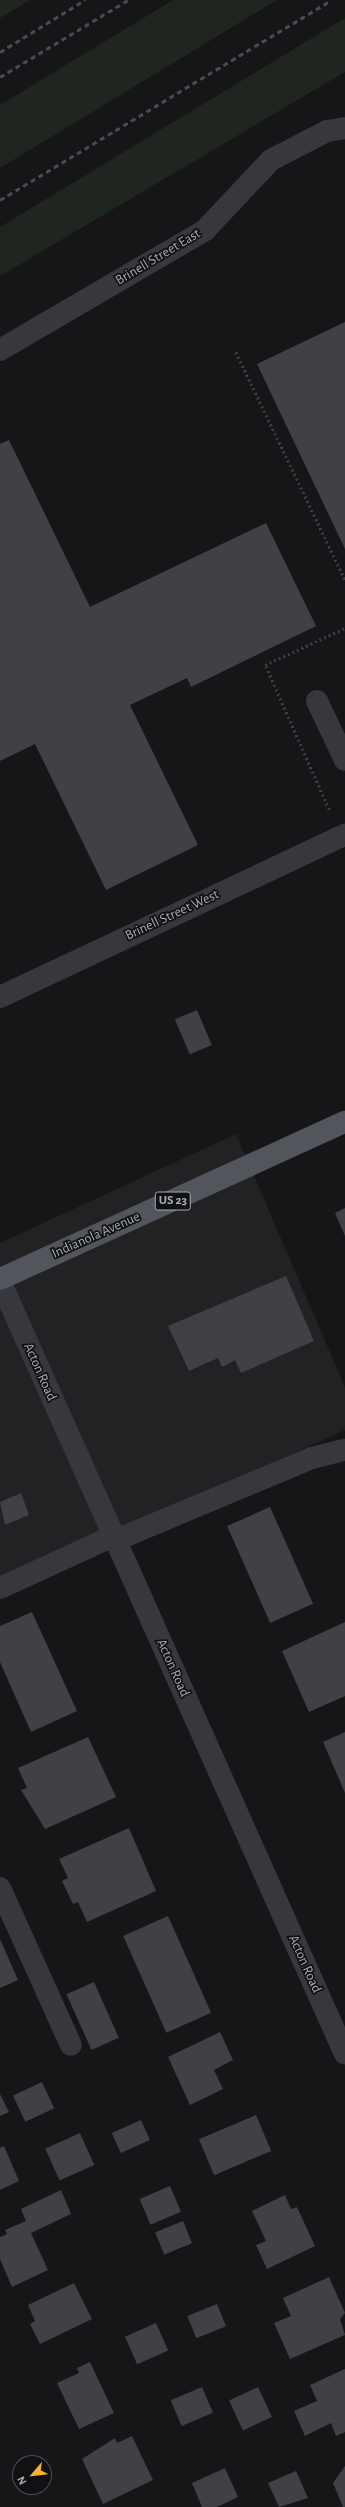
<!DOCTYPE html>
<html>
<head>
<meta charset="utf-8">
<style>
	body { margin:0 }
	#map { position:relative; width:345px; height:2507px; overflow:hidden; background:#161618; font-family:"Alegreya Sans",sans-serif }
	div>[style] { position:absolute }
	.built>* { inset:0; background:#222225 }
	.green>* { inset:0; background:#1e261f }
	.building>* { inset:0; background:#404145; transform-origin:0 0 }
	.path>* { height:2.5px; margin-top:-1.25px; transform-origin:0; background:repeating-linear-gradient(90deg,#3d3f44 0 2px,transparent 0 5px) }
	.minor>* { height:22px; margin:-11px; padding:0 11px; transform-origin:11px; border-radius:11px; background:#37383d }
	.major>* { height:22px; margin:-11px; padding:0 11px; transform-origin:11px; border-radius:11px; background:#53555c }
	.rail>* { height:3px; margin-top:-1.5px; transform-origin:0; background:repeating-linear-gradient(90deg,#4a4c52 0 5px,transparent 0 9px) }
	span { translate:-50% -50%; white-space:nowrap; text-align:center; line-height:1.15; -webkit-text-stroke:3.5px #111113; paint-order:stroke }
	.shield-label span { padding:1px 3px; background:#111113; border:1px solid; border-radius:3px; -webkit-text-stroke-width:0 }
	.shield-label { font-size:13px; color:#a8adb8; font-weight:700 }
	.street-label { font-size:14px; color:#a8adb8 }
	.north { position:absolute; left:12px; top:2455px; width:40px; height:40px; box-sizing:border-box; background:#111113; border:1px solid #4d4f55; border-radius:50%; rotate:242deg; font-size:11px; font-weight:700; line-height:16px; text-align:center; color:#a8adb8 }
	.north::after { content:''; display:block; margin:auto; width:14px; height:18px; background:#f2b134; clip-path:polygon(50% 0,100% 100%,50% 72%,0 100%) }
</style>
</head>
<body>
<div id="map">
	<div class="built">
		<i style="clip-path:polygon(236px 1134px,345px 1387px,345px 1430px,0 1587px,0 1243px)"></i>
	</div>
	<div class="green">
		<i style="clip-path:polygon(0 0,30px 0,0 18px)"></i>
		<i style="clip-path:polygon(173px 0,277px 0,0 168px,0 105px)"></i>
		<i style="clip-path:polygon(345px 18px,345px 72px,0 276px,0 227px)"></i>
	</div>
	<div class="building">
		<i style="clip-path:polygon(345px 322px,345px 549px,257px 364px)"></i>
		<i style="clip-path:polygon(9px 440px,90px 607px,266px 523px,316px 626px,191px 687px,187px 678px,130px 705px,198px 845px,106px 890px,35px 744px,0 761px,0 444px)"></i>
		<i style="left:197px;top:1010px;width:38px;height:24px;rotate:67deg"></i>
		<i style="clip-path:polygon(345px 1208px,345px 1236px,335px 1213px)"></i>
		<i style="clip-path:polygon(286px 1276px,314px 1341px,241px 1373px,235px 1360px,222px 1367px,218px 1358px,189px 1371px,168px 1326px)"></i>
		<i style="clip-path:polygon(21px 1493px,29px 1515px,5px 1525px,0 1502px)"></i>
		<i style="left:270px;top:1507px;width:106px;height:47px;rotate:66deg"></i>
		<i style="clip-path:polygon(32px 1612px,77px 1711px,31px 1732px,0 1662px,0 1626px)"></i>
		<i style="clip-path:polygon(345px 1622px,345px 1696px,309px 1712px,282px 1651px)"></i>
		<i style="clip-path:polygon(345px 1732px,345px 1793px,323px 1742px)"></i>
		<i style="clip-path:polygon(88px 1737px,116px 1797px,45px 1829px,21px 1790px,27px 1788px,18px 1768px)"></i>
		<i style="clip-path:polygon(129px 1828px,156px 1891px,87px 1922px,78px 1902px,73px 1904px,62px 1881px,68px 1878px,59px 1859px)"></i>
		<i style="left:168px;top:1916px;width:106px;height:49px;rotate:66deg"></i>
		<i style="clip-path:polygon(0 1939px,18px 1980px,0 1988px)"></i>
		<i style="left:94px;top:1982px;width:61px;height:30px;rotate:66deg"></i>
		<i style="clip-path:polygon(220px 2032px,233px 2060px,214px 2070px,223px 2089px,190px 2105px,168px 2057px)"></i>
		<i style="left:42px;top:2082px;width:29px;height:32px;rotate:65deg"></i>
		<i style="clip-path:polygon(0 2094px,9px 2112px,0 2116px)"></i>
		<i style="left:256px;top:2115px;width:39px;height:62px;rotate:67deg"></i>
		<i style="left:141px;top:2120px;width:22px;height:32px;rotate:66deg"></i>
		<i style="left:80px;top:2133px;width:35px;height:38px;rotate:66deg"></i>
		<i style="clip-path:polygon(4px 2146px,19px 2181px,0 2190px,0 2148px)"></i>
		<i style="left:170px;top:2186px;width:28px;height:33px;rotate:67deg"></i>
		<i style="clip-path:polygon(61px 2190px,71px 2214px,31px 2233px,48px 2270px,12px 2287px,0 2259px,0 2237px,7px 2234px,5px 2230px,26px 2221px,21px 2209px)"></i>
		<i style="clip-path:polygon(285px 2195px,291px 2209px,297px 2207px,315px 2246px,267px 2269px,256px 2245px,266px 2241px,252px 2211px)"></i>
		<i style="left:183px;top:2221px;width:24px;height:30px;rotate:68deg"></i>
		<i style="clip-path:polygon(329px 2277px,345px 2313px,340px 2319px,345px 2335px,290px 2359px,274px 2323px,291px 2316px,283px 2298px)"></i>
		<i style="clip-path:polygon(74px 2283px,92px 2319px,40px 2344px,30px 2324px,35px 2321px,28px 2305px)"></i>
		<i style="left:217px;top:2304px;width:24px;height:32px;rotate:68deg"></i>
		<i style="left:156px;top:2323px;width:30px;height:34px;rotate:66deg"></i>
		<i style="clip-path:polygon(90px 2362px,114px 2413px,79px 2429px,57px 2383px,79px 2373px,77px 2368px)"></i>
		<i style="clip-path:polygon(345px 2369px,345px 2432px,336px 2436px,331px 2423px,305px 2436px,294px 2411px,317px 2401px,310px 2385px)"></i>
		<i style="left:202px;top:2387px;width:28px;height:34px;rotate:67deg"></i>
		<i style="left:258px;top:2387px;width:33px;height:32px;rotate:65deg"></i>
		<i style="clip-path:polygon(132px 2436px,153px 2480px,103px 2504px,82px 2459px,115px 2438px,117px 2443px)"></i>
		<i style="clip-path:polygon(345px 2466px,345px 2507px,343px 2507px,333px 2483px)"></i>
		<i style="clip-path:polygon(225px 2468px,238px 2497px,217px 2507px,202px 2507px,192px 2483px)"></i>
		<i style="clip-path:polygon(296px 2471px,308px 2498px,279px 2507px,268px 2483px)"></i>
	</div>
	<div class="path">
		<i style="left:236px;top:352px;width:253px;rotate:64.4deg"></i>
		<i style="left:329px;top:810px;width:158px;rotate:-113.8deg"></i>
		<i style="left:265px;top:665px;width:88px;rotate:-24.8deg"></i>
	</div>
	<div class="minor">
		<i style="left:0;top:350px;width:238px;rotate:-30.3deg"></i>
		<i style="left:205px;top:230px;width:96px;rotate:-46.7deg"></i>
		<i style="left:271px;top:160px;width:63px;rotate:-27.4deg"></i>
		<i style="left:327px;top:131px;width:18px;rotate:-9deg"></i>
		<i style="left:317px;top:701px;width:65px;rotate:64.6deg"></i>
		<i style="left:0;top:997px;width:381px;rotate:-25.2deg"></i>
		<i style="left:0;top:1281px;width:846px;rotate:65.95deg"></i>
		<i style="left:116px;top:1540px;width:212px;rotate:-22.7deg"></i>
		<i style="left:312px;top:1458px;width:34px;rotate:-14deg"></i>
		<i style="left:0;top:1588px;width:124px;rotate:-24.7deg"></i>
		<i style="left:0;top:1888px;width:172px;rotate:65.7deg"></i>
	</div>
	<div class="major">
		<i style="left:0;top:1279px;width:379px;rotate:-24.5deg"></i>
	</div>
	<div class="rail">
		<i style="left:0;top:52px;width:100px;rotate:-31.5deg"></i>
		<i style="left:0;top:77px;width:149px;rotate:-31deg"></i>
		<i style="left:0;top:200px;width:387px;rotate:-31.1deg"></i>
	</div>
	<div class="shield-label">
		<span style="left:173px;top:1201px">US 23</span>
	</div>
	<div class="street-label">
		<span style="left:158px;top:257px;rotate:-31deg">Brinell Street East</span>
		<span style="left:172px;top:915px;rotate:-25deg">Brinell Street West</span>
		<span style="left:96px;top:1235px;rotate:-24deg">Indianola Avenue</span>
		<span style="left:40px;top:1372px;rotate:66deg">Acton Road</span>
		<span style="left:173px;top:1668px;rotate:66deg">Acton Road</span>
		<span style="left:305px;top:1964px;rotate:66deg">Acton Road</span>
	</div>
	<div class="north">N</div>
</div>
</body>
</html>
